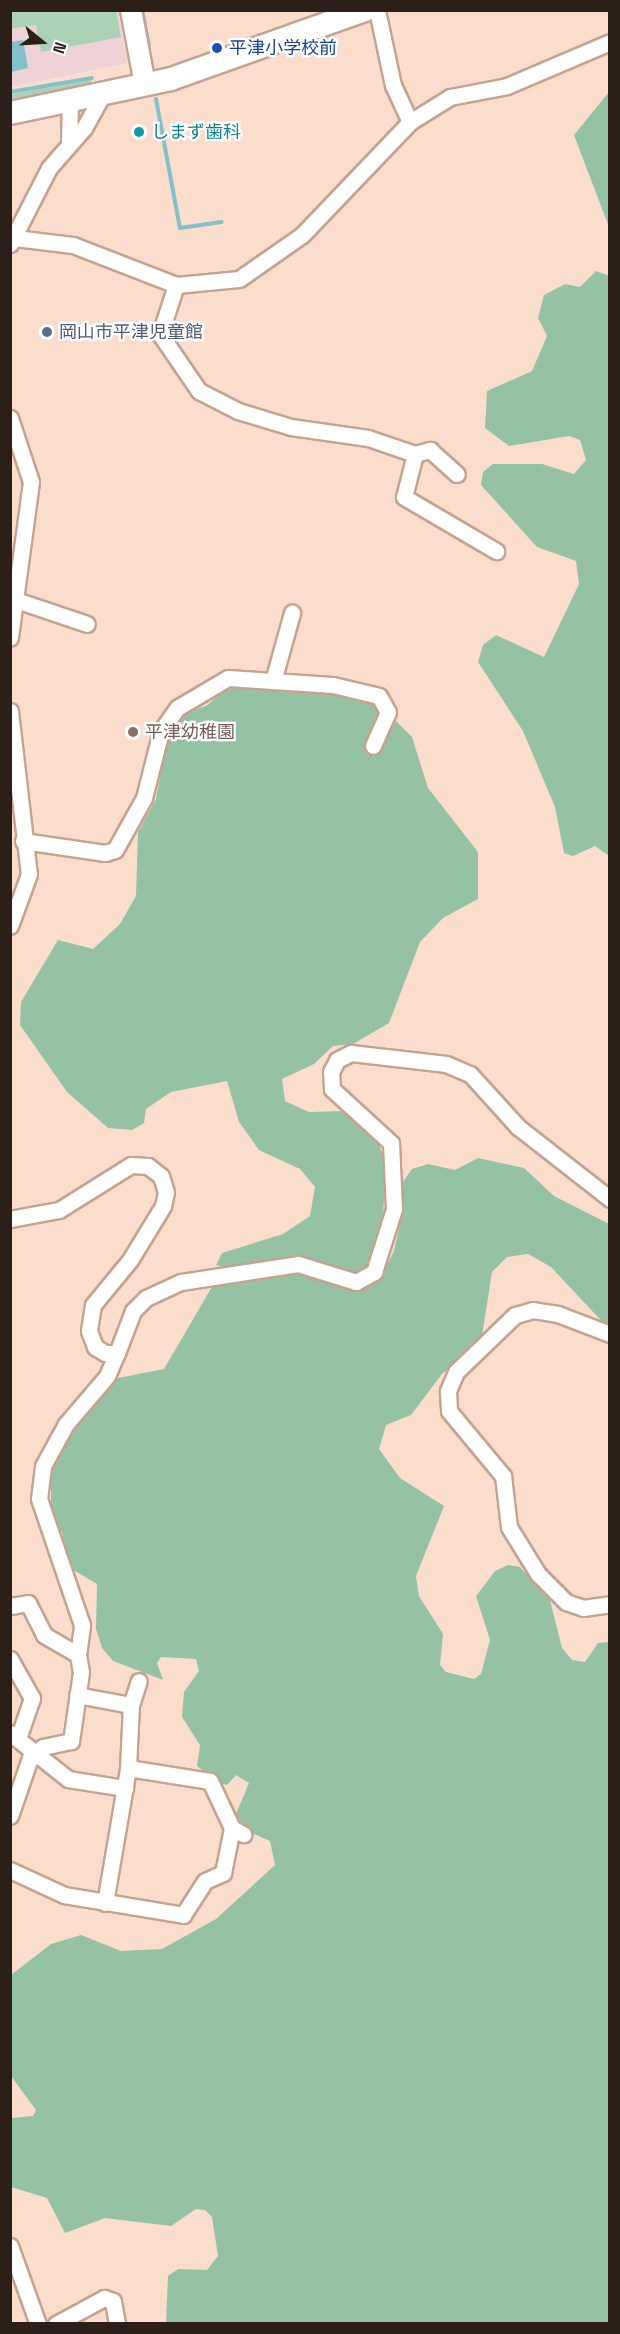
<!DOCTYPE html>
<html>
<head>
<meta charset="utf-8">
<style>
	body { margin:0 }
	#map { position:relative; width:620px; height:2334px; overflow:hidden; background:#fbddce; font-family:"Space Grotesk","Noto Sans JP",sans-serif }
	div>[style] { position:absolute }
	.education>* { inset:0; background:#edd3d6 }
	.green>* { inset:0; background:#abd1b6 }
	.forest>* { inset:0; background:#96c2a4 }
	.water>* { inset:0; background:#84c0ca }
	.stream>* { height:4px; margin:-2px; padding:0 2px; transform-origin:2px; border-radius:2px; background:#84c0ca }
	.roads { filter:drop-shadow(2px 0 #c5a391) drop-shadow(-2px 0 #c5a391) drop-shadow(0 2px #c5a391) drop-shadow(0 -2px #c5a391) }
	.minor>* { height:15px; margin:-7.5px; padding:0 7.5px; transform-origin:7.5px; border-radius:7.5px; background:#fff }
	.tertiary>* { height:20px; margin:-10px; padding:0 10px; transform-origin:10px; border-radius:10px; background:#fff }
	.secondary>* { height:22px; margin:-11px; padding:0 11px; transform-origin:11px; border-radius:11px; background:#fff }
	.dots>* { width:16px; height:16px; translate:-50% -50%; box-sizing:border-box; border:3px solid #fff; border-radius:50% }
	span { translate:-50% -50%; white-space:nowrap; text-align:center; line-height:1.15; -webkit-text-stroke:4.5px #fff; paint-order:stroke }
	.transit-label { font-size:18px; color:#164399 }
	.left { translate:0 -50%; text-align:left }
	.culture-label { font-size:18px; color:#0d838f }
	.service-label { font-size:18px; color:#4e5e75 }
	.education-label { font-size:18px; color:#785e54 }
	.frame { position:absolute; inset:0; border:12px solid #2c1f18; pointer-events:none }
	.north { position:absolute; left:12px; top:12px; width:60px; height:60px; -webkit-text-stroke:4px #fff; paint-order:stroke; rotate:108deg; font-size:16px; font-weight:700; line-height:24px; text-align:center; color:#2c1f18 }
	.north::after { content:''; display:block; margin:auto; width:21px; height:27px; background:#2c1f18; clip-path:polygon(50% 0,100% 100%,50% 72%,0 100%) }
</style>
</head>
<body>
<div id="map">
	<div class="education">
		<i style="clip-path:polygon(11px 11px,118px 11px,127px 63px,11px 87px)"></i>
	</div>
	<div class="green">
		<i style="clip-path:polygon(11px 10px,116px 11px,121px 37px,41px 52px,36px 25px,11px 29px)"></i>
		<i style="clip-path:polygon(92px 80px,91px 83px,11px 103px,11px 94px)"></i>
	</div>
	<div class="forest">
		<i style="clip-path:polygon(609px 92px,609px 227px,574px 135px)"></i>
		<i style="clip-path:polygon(596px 271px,610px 276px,609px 856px,595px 846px,573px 856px,564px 853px,555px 807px,523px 731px,478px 662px,483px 645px,496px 635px,544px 657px,579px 584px,576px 561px,537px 547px,481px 485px,483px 472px,493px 464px,542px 464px,574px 474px,586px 460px,580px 440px,569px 436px,509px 446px,485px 428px,487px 391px,532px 371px,547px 336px,538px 318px,544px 295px,565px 284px,580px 287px)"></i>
		<i style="clip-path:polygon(231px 685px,333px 690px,377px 702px,412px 737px,428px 788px,478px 852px,478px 899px,443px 918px,420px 942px,389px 1023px,353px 1044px,333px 1046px,314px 1064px,282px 1079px,285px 1101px,309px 1112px,345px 1111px,374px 1133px,386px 1162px,382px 1234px,371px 1267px,355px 1277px,319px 1265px,227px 1269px,216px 1265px,222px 1253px,283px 1234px,310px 1216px,315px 1187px,300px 1169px,259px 1150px,239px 1122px,227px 1081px,171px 1092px,146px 1109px,144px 1123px,132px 1130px,108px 1128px,67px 1092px,20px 1025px,21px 1002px,58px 940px,93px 949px,120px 924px,136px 896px,138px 832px,156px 799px,167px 736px,182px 713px,206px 706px)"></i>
		<i style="clip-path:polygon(478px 1158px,524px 1168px,554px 1196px,609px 1224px,609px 1329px,551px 1267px,528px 1254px,507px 1257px,492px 1272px,481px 1342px,442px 1374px,411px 1415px,386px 1425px,379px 1449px,400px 1478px,444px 1506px,416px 1576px,419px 1596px,443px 1634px,440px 1665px,446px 1672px,474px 1679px,481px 1674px,490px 1640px,476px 1596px,495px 1571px,508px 1565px,520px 1567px,550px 1600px,562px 1648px,572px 1660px,585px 1662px,598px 1643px,609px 1642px,609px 2323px,166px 2323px,168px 2276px,178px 2269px,207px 2270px,218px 2256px,212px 2217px,205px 2210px,196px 2209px,171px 2226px,105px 2218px,65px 2233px,47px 2198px,11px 2187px,11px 2118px,33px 2116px,36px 2110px,11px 2076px,11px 1975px,51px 1944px,81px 1935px,121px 1951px,162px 1949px,216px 1919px,275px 1865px,270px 1841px,247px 1831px,236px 1814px,249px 1783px,236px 1775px,227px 1785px,220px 1783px,197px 1766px,200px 1745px,182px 1717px,184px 1692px,199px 1671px,196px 1659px,161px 1657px,157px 1663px,163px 1680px,113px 1661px,102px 1648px,96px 1629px,97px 1584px,70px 1568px,62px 1532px,51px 1518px,51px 1465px,73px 1425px,113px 1379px,164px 1369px,213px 1285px,259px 1273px,300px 1271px,356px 1292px,380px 1279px,394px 1251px,402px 1214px,402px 1183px,412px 1169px,428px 1164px,455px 1170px)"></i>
	</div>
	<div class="water">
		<i style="clip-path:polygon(23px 40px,28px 68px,11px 72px,11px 42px)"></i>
	</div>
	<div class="stream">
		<i style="left:142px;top:10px;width:36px;rotate:79deg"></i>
		<i style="left:10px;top:92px;width:83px;rotate:-9.7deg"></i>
		<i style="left:156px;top:99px;width:131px;rotate:79.5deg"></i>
		<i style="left:180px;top:228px;width:42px;rotate:-8.1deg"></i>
	</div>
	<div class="roads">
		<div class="minor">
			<i style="left:377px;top:10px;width:77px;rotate:78deg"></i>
			<i style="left:393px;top:85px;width:41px;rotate:65.3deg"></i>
			<i style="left:69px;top:142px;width:40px;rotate:-88.6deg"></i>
			<i style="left:15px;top:238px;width:58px;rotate:6.9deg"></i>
			<i style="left:73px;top:245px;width:110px;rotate:21.2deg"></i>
			<i style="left:176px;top:285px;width:63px;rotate:-5.4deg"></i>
			<i style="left:239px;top:279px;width:77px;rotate:-34.9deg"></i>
			<i style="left:302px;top:235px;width:156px;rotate:-46.3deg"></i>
			<i style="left:410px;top:122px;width:47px;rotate:-32deg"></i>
			<i style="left:450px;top:97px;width:58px;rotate:-10.9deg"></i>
			<i style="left:507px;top:86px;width:112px;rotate:-23.1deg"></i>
			<i style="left:10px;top:244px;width:85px;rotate:-62.8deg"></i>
			<i style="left:49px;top:168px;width:53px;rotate:-48.8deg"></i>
			<i style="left:84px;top:128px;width:39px;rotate:-61deg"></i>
			<i style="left:176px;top:285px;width:52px;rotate:108.1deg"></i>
			<i style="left:160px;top:334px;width:69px;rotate:55.6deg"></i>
			<i style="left:199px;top:391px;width:44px;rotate:27.1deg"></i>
			<i style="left:238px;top:411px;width:55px;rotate:16.8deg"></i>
			<i style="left:291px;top:427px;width:78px;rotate:8.1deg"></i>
			<i style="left:368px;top:438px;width:50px;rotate:18.8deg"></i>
			<i style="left:415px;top:454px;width:16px;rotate:-15deg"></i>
			<i style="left:430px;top:450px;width:36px;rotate:42deg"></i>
			<i style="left:10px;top:418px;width:67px;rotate:71.8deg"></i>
			<i style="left:31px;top:482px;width:157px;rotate:97.7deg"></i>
			<i style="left:415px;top:454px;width:44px;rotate:104.3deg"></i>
			<i style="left:404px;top:497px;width:107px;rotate:30.4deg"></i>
			<i style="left:10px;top:598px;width:81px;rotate:18.7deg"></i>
			<i style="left:273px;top:681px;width:71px;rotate:-74.4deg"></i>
			<i style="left:10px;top:711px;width:164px;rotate:83.4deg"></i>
			<i style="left:29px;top:874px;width:55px;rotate:110.1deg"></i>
			<i style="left:23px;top:841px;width:83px;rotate:8.3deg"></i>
			<i style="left:105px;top:853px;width:10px;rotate:-17deg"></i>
			<i style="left:115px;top:850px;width:60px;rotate:-60.9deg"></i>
			<i style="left:144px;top:798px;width:69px;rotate:-75.8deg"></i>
			<i style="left:161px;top:731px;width:28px;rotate:-55deg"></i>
			<i style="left:177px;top:708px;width:59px;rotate:-30.5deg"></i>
			<i style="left:228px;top:678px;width:105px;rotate:3.8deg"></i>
			<i style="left:333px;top:685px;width:47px;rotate:13.4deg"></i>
			<i style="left:379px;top:696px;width:18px;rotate:61deg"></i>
			<i style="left:388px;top:712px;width:37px;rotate:114deg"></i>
			<i style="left:10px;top:1219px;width:50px;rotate:-10.4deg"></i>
			<i style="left:59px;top:1210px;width:85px;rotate:-32deg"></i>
			<i style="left:131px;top:1165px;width:17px;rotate:3deg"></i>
			<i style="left:148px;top:1166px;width:16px;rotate:38deg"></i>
			<i style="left:161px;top:1176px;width:17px;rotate:73deg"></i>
			<i style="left:166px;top:1192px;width:14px;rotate:102deg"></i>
			<i style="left:163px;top:1206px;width:63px;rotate:121.4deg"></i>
			<i style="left:130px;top:1260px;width:58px;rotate:129.4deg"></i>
			<i style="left:93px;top:1305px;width:26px;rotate:99deg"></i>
			<i style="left:89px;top:1331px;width:17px;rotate:69deg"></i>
			<i style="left:95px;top:1347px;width:12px;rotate:31deg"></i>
			<i style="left:105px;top:1353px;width:12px"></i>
			<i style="left:117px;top:1353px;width:45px;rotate:-69.1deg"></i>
			<i style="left:133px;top:1311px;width:18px;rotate:-45deg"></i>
			<i style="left:146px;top:1298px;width:38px;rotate:-25deg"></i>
			<i style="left:181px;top:1282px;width:118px;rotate:-8.7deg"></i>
			<i style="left:298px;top:1264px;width:61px;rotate:17.2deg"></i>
			<i style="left:356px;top:1282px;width:21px;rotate:-29deg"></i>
			<i style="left:374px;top:1272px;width:66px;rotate:-72.4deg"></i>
			<i style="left:394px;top:1209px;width:66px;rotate:-92.6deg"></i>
			<i style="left:391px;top:1143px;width:80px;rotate:-137.5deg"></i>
			<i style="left:332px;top:1089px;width:17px;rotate:-93deg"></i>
			<i style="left:331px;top:1072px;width:13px;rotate:-63deg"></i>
			<i style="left:337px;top:1060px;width:16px;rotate:-27deg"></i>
			<i style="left:351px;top:1053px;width:96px;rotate:6.6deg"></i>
			<i style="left:446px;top:1064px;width:26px;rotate:23deg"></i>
			<i style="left:470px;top:1074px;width:72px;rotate:47.8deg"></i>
			<i style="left:518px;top:1127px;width:117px;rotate:38deg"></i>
			<i style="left:610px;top:1334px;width:56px;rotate:-159deg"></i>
			<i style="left:558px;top:1314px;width:25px;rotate:-171deg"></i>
			<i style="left:533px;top:1310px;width:19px;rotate:164deg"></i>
			<i style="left:515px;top:1315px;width:82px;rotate:136deg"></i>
			<i style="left:456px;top:1372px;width:21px;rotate:113deg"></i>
			<i style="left:448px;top:1391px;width:20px;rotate:87deg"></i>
			<i style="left:449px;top:1411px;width:85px;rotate:50.3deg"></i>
			<i style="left:503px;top:1476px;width:51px;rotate:83.3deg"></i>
			<i style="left:509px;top:1527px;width:55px;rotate:58.3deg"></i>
			<i style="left:538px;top:1574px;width:40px;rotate:45deg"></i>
			<i style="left:566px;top:1602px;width:18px;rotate:19deg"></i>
			<i style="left:583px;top:1608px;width:27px;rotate:-8deg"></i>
			<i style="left:10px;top:1606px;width:18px;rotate:-9deg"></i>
			<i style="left:28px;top:1603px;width:36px;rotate:63deg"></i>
			<i style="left:44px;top:1635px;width:39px;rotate:30deg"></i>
			<i style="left:78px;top:1655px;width:17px;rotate:80deg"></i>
			<i style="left:81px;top:1672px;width:70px;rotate:98.2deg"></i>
			<i style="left:71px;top:1741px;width:29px;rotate:168deg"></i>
			<i style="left:43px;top:1747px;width:17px;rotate:140deg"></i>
			<i style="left:30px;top:1758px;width:61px;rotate:109deg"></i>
			<i style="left:78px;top:1655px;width:30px;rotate:-82deg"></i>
			<i style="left:82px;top:1625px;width:133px;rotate:-108.8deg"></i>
			<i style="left:39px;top:1499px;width:33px;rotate:-83deg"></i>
			<i style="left:43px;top:1466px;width:48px;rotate:-61.3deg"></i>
			<i style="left:66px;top:1424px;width:63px;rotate:-49.5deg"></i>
			<i style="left:107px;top:1376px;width:25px;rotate:-67deg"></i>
			<i style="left:10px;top:1659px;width:45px;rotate:60.6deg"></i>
			<i style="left:32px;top:1698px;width:39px;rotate:109deg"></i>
			<i style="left:77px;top:1695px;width:55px;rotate:10.5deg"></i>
			<i style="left:10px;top:1733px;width:74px;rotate:38.4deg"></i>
			<i style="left:68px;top:1779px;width:58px;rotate:9deg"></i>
			<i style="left:128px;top:1768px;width:83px;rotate:9deg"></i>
			<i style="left:210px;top:1781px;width:52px;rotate:64.9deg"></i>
			<i style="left:232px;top:1828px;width:13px;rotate:29deg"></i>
			<i style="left:10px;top:1870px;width:60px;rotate:24.8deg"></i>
			<i style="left:64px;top:1895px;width:121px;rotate:9.5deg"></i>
			<i style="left:183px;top:1915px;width:40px;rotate:-57.1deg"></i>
			<i style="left:205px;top:1881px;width:20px;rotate:-24deg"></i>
			<i style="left:223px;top:1873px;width:46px;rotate:-78.7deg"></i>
			<i style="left:105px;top:1903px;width:137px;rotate:-80.3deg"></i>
			<i style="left:128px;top:1768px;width:63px;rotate:-87.3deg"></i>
			<i style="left:131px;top:1705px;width:25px;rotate:-72deg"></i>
			<i style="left:10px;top:2246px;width:83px;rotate:70.3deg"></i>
			<i style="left:56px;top:2324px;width:55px;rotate:-28.4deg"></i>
			<i style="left:104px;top:2298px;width:9px;rotate:18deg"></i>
			<i style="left:113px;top:2301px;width:23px;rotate:80deg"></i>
		</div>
		<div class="tertiary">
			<i style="left:131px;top:10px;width:76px;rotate:79.4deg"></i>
		</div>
		<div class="secondary">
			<i style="left:10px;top:113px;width:165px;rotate:-11.9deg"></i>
			<i style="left:171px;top:79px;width:206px;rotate:-19.6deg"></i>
		</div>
	</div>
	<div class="dots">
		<i style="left:217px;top:48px;background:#1a4fb4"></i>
		<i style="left:139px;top:132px;background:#0f9aa8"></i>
		<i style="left:47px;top:332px;background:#5c6f8a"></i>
		<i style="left:133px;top:732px;background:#8d6e63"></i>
	</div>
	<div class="transit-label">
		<span class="left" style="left:229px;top:48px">平津小学校前</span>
	</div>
	<div class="culture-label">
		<span class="left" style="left:151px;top:132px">しまず歯科</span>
	</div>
	<div class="service-label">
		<span class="left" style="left:59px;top:332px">岡山市平津児童館</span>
	</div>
	<div class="education-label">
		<span class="left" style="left:145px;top:732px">平津幼稚園</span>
	</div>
	<div class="frame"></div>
	<div class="north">N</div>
</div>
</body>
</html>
